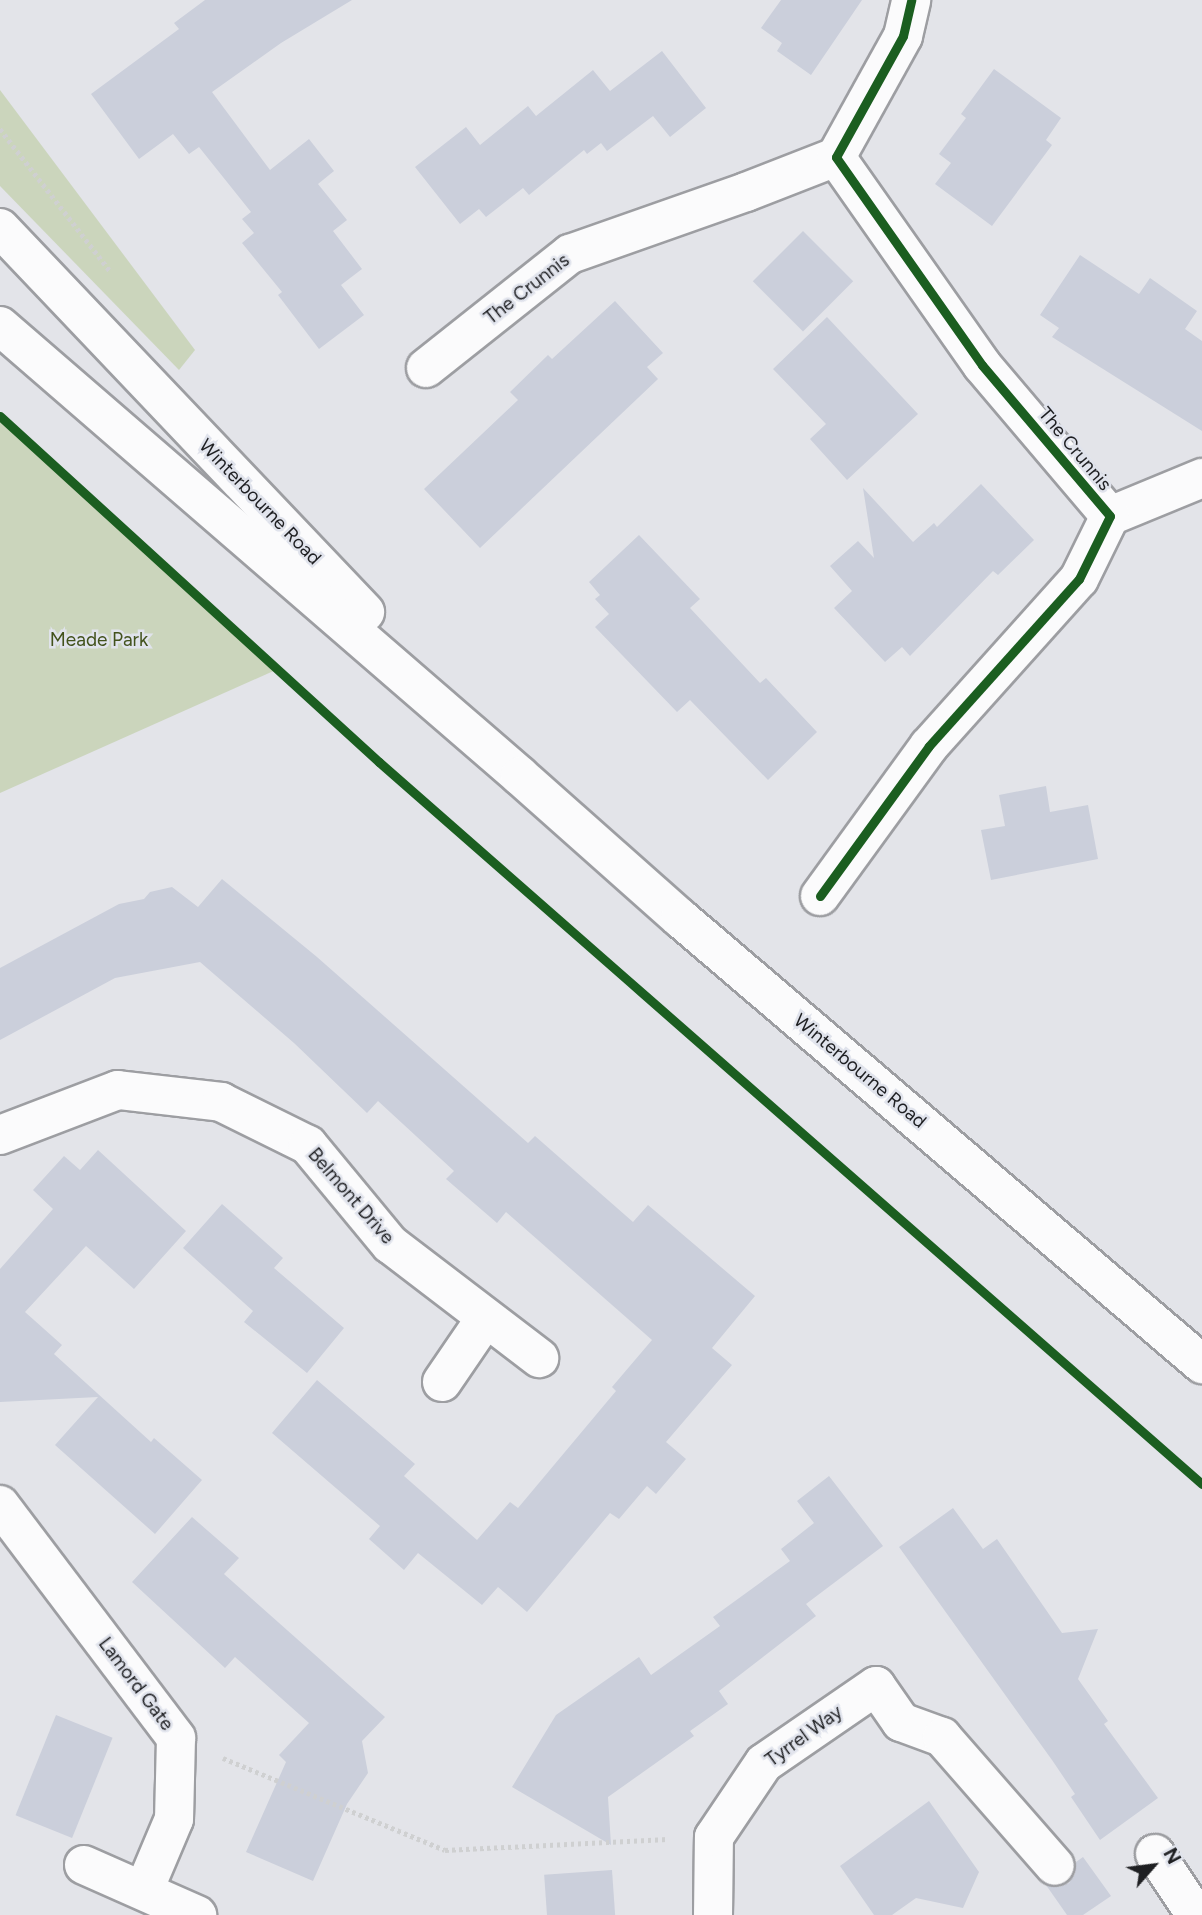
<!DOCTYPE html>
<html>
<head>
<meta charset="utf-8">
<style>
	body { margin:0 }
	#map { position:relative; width:1202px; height:1915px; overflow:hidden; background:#e3e4e9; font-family:Figtree,sans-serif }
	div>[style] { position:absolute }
	.green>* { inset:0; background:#cbd5bc }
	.building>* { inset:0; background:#cbcfdb; transform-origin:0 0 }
	.path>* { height:4.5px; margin-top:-2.25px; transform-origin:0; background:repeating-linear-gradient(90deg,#cfd0d1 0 3.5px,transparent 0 7px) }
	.roads { filter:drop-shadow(2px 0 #9d9ea2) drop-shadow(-2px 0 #9d9ea2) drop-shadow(0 2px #9d9ea2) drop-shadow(0 -2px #9d9ea2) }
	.minor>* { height:38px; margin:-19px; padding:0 19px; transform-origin:19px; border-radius:19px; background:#fbfbfc }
	.major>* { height:38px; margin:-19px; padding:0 19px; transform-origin:19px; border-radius:19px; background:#fbfbfc }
	.cycleway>* { height:9px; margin:-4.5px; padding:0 4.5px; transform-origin:4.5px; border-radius:4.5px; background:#1b5e20 }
	span { translate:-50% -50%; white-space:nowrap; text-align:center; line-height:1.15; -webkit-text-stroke:5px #e0e3ec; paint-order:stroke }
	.street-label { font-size:19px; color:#1e1f22 }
	.park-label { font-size:19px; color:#42521c }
	.north { position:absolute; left:1118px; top:1831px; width:70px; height:70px; -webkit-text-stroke:5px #e0e3ec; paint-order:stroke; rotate:62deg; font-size:19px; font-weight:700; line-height:28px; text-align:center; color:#1e1f22 }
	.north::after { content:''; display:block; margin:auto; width:24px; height:32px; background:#1e1f22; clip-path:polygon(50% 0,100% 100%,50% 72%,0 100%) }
</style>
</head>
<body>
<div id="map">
	<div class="green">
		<i style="clip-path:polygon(0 90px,195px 350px,179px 370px,0 186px)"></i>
		<i style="clip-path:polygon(0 418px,278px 669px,0 793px)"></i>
	</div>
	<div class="building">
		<i style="clip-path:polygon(205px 0,352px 0,281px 43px,212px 92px,270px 170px,309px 139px,334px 171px,318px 184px,347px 220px,333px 231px,362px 269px,341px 285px,364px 315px,319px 349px,278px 295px,282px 292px,242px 243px,254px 233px,242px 219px,251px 212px,199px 147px,189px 154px,173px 134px,139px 159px,91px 94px,179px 29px,174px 23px)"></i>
		<i style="clip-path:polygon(781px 0,862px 0,811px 75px,777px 51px,782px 43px,761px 28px)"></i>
		<i style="clip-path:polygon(662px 51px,706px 108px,670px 137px,653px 116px,607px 151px,601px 143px,587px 154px,584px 150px,529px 195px,523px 188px,486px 217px,479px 209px,460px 224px,415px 167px,466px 127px,480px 145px,528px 106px,536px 116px,593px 70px,610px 91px)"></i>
		<i style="clip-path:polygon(994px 69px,1061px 118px,1046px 140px,1052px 145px,992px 226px,935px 184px,951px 163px,939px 154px,966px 118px,961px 114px)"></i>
		<i style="left:803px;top:231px;width:71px;height:71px;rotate:45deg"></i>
		<i style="clip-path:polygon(1080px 255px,1139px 294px,1150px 278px,1197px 311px,1185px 329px,1202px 341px,1202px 431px,1052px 337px,1059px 328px,1040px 315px)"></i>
		<i style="clip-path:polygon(615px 301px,663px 353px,647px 367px,658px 379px,480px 548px,424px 489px,518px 400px,510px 392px,548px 355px,552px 359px)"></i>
		<i style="clip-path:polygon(827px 317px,918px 414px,847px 480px,810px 439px,826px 424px,773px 369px)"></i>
		<i style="clip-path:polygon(981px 484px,1034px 540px,998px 575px,993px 571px,910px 656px,902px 647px,885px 662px,834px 608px,852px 591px,830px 566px,858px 541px,874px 558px,863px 488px,913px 542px,934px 523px,937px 527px)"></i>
		<i style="clip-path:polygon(639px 535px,700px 599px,690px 608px,760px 683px,766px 678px,817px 732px,768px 780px,690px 700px,677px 712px,595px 627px,609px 614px,595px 599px,600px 595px,589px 582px)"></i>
		<i style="clip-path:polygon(1046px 786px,1050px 812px,1088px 805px,1098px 859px,991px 880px,981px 830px,1005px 826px,999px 795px)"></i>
		<i style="clip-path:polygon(222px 879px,317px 957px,528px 1143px,535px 1136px,633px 1222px,648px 1205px,755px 1296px,712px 1348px,732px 1365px,666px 1442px,686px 1459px,656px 1494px,647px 1486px,619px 1519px,610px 1513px,527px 1612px,498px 1587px,482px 1605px,418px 1553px,404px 1570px,369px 1539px,380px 1526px,272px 1433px,317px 1380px,415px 1464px,404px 1476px,477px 1540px,510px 1502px,518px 1508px,616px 1391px,612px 1387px,652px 1340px,506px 1212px,497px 1223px,446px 1179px,454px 1171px,378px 1101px,367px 1113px,294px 1043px,200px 962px,115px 978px,0 1040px,0 968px,119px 904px,144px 899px,150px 892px,172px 887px,198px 907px)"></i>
		<i style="clip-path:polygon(98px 1150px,186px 1231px,134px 1289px,86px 1246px,25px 1312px,62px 1345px,54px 1354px,151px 1442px,154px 1438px,202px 1480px,155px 1534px,55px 1445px,98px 1397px,0 1402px,0 1269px,53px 1209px,33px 1190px,64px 1156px,80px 1170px)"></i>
		<i style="clip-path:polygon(222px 1204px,283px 1258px,274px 1268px,344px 1328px,307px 1373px,244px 1322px,253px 1311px,183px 1248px)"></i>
		<i style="clip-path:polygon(829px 1476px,883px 1546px,806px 1604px,816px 1616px,719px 1691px,728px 1704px,690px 1731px,694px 1736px,608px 1797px,611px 1845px,512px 1787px,556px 1715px,639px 1657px,651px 1675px,720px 1626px,713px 1617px,790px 1561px,781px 1549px,814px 1523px,797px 1501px)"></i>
		<i style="clip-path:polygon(953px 1508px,983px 1549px,997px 1539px,1062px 1633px,1098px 1629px,1078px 1679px,1108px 1721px,1104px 1724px,1158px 1798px,1100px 1840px,1071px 1797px,1075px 1794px,1052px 1760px,899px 1547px)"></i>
		<i style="clip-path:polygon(192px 1517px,239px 1558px,224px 1574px,385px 1717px,362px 1741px,368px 1773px,347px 1804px,313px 1881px,246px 1852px,286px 1762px,279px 1755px,309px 1723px,235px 1657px,225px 1668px,132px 1582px)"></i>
		<i style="left:56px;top:1715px;width:61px;height:108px;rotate:22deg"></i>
		<i style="clip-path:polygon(929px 1801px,979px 1872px,963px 1908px,916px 1898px,892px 1915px,874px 1915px,840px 1866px)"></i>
		<i style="clip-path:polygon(1083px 1857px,1111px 1896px,1083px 1915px,1067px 1915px,1046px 1885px,1059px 1887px,1069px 1883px,1075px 1874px,1076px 1862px)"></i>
		<i style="left:612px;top:1870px;width:45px;height:68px;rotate:86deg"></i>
	</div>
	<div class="path">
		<i style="left:0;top:129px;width:181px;rotate:52.2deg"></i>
		<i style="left:223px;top:1758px;width:240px;rotate:22.5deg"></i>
		<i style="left:445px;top:1850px;width:223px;rotate:-2.8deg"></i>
	</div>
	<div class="roads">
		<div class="minor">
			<i style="left:426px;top:368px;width:184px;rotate:-38.4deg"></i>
			<i style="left:570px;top:254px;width:187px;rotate:-19.4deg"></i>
			<i style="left:746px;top:192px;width:97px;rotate:-21.3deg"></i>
			<i style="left:1110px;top:516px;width:100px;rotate:-22.4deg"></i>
			<i style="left:820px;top:896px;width:185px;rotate:-54deg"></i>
			<i style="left:929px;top:746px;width:224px;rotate:-48.1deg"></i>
			<i style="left:1079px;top:579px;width:70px;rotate:-63.8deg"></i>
			<i style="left:1110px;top:516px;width:198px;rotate:-130.3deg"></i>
			<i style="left:982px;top:365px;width:254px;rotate:-125.1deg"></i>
			<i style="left:836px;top:157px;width:138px;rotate:-61deg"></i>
			<i style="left:903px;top:36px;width:37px;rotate:-77deg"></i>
			<i style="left:0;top:1135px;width:126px;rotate:-20.9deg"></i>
			<i style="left:118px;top:1090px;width:104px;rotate:6.6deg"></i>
			<i style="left:221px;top:1102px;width:97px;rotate:26.3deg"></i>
			<i style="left:308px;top:1145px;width:129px;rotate:50.4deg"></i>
			<i style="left:390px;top:1244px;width:188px;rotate:37.4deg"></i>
			<i style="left:442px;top:1382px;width:76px;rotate:-55.7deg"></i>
			<i style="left:0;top:1505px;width:292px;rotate:52.9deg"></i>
			<i style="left:176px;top:1738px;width:81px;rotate:91.4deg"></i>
			<i style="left:174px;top:1819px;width:77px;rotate:112.9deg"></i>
			<i style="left:1155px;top:1854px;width:73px;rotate:56.1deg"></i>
			<i style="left:84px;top:1865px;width:124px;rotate:23.9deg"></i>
			<i style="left:713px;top:1915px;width:78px;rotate:-89.3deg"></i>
			<i style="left:714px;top:1837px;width:89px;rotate:-56deg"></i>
			<i style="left:764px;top:1763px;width:136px;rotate:-34.5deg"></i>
			<i style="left:876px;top:1686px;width:44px;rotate:55.2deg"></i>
			<i style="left:901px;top:1722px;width:44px;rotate:20.1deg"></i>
			<i style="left:942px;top:1737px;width:171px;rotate:48.8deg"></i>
		</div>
		<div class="major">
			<i style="left:0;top:228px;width:530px;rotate:46.45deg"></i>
			<i style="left:0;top:326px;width:688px;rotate:40.87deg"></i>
			<i style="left:520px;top:776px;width:214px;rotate:41.6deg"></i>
			<i style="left:680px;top:918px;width:687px;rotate:40.51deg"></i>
		</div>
	</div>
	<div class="cycleway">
		<i style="left:0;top:416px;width:513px;rotate:42.39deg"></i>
		<i style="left:379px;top:762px;width:1095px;rotate:41.26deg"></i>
		<i style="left:820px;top:896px;width:185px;rotate:-54deg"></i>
		<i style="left:929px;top:746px;width:224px;rotate:-48.1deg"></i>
		<i style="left:1079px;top:579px;width:70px;rotate:-63.8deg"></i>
		<i style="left:1110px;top:516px;width:198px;rotate:-130.3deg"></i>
		<i style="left:982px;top:365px;width:254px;rotate:-125.1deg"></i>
		<i style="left:836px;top:157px;width:138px;rotate:-61deg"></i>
		<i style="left:903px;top:36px;width:37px;rotate:-77deg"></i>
	</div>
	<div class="street-label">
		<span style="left:527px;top:289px;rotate:-38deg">The Crunnis</span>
		<span style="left:1075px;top:449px;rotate:50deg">The Crunnis</span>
		<span style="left:260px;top:502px;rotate:46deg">Winterbourne Road</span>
		<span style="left:860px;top:1071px;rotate:40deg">Winterbourne Road</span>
		<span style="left:351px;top:1196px;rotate:49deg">Belmont Drive</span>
		<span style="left:136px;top:1684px;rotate:53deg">Lamord Gate</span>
		<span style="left:804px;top:1736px;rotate:-36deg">Tyrrel Way</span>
	</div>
	<div class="park-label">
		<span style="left:99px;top:640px">Meade Park</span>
	</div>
	<div class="north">N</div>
</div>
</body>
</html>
